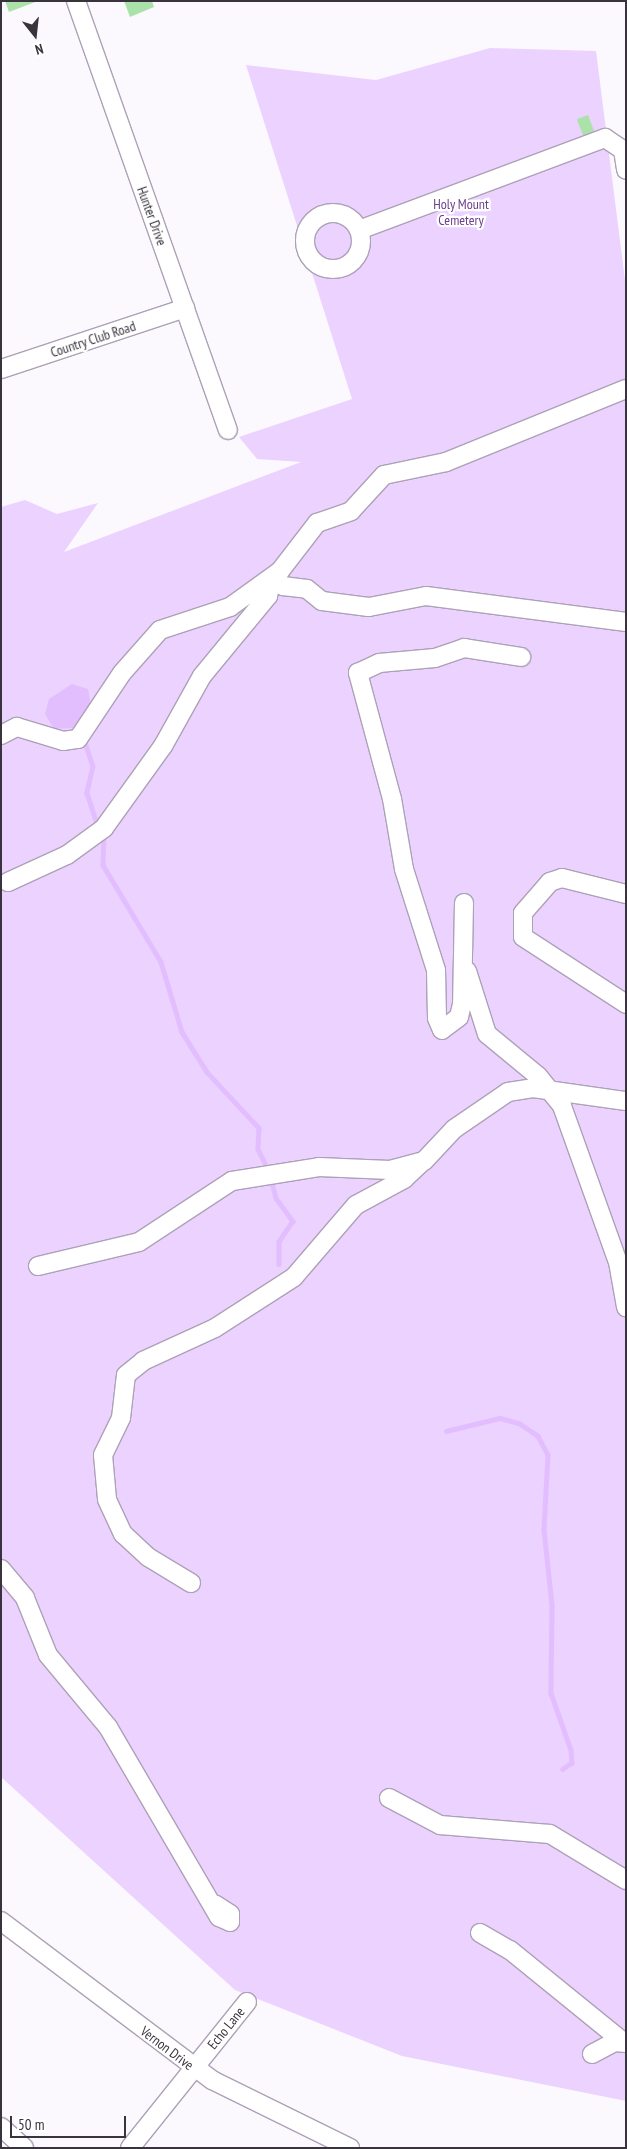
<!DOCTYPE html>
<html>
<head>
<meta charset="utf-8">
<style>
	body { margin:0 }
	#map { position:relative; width:627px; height:2149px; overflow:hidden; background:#fcf9fe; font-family:"PT Sans Narrow",sans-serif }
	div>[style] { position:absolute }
	.green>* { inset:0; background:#ebd2ff }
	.water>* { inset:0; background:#e2beff }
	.stream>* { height:4.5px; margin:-2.25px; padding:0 2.25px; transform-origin:2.25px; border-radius:2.25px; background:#e2beff }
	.building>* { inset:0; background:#abe2aa; transform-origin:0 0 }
	.roads { filter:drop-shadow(1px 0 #ada1b7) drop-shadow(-1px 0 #ada1b7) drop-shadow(0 1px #ada1b7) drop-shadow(0 -1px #ada1b7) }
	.minor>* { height:18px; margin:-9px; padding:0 9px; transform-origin:9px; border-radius:9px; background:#fff }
	.minor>.ring { margin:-9px; padding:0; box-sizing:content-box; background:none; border:18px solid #fff; border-radius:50% }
	span { translate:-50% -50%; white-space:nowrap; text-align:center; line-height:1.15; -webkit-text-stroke:4.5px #fff; paint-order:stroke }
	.park-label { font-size:14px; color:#6c3f8a }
	.street-label { font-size:14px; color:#38333c }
	.frame { position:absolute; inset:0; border:2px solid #38333c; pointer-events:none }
	.north { position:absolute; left:10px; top:10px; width:50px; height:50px; -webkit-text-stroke:4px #fff; paint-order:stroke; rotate:164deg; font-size:14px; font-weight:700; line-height:20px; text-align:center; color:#38333c }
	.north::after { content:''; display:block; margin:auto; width:18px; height:22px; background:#38333c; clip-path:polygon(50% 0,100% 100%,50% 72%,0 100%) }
	.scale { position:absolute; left:10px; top:2116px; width:116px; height:22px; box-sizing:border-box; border:2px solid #38333c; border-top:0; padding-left:6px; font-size:15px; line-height:18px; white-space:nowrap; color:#38333c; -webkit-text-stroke:4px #fff; paint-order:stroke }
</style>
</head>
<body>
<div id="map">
	<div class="green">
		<i style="clip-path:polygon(490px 48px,596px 51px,626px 288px,626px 2101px,402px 2056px,235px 1990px,1px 1777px,1px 507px,25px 500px,57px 514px,98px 503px,64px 552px,301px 462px,257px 459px,239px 437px,352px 399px,246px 65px,376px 80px)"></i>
	</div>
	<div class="water">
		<i style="clip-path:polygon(72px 684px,88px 689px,91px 705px,73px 728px,54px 729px,45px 714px,49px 699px)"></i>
	</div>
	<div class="stream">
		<i style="left:84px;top:739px;width:28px;rotate:72deg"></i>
		<i style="left:93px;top:766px;width:28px;rotate:103deg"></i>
		<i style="left:87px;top:793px;width:36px;rotate:72deg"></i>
		<i style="left:104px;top:835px;width:30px;rotate:92deg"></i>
		<i style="left:103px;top:865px;width:113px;rotate:59.1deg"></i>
		<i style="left:161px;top:962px;width:73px;rotate:73.3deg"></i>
		<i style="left:182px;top:1032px;width:47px;rotate:58deg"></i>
		<i style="left:207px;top:1072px;width:76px;rotate:47.1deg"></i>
		<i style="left:259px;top:1128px;width:21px;rotate:93deg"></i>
		<i style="left:258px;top:1149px;width:25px;rotate:64deg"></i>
		<i style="left:271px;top:1179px;width:20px;rotate:75deg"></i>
		<i style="left:276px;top:1198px;width:29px;rotate:54deg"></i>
		<i style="left:293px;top:1221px;width:25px;rotate:124deg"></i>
		<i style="left:279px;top:1242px;width:22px;rotate:90deg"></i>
		<i style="left:446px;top:1431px;width:56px;rotate:-13.5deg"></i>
		<i style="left:500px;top:1418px;width:20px;rotate:15deg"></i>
		<i style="left:519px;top:1423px;width:23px;rotate:34deg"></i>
		<i style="left:538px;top:1436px;width:21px;rotate:62deg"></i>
		<i style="left:548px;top:1455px;width:75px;rotate:93.1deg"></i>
		<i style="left:544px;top:1530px;width:75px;rotate:83.9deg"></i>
		<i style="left:552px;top:1605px;width:88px;rotate:90.7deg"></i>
		<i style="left:551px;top:1693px;width:60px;rotate:70.7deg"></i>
		<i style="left:571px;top:1750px;width:13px;rotate:86deg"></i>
		<i style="left:572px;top:1763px;width:11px;rotate:146deg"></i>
	</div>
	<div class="building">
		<i style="clip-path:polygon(5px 1px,38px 1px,9px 12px)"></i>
		<i style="clip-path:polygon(124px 1px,152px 1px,154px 7px,130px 17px)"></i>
		<i style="left:588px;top:115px;width:19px;height:12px;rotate:69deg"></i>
	</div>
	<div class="roads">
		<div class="minor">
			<i style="left:76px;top:1px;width:455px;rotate:70.5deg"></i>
			<i class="ring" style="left:305px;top:213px;width:38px;height:38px"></i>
			<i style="left:359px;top:230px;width:263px;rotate:-20.5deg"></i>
			<i style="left:605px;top:138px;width:22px;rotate:34deg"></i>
			<i style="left:623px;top:150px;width:20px;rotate:81deg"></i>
			<i style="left:1px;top:369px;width:194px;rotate:-18.3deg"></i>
			<i style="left:272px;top:578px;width:14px;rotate:36deg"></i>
			<i style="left:283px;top:586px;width:24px;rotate:7deg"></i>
			<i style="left:307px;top:589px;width:19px;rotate:39deg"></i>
			<i style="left:322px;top:601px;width:47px;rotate:7.3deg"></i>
			<i style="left:369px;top:607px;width:58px;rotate:-10.9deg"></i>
			<i style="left:426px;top:596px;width:202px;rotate:7.4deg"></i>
			<i style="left:1px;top:735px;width:18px;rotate:-27deg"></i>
			<i style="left:17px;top:727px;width:48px;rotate:16.9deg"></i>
			<i style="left:63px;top:741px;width:15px;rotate:-8deg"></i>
			<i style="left:78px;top:739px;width:79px;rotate:-56.3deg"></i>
			<i style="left:122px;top:673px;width:57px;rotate:-48.5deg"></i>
			<i style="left:160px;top:630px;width:74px;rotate:-18.2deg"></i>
			<i style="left:230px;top:607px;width:62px;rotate:-35.8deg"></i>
			<i style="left:280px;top:571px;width:61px;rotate:-52.4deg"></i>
			<i style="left:317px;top:523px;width:36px;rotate:-19deg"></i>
			<i style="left:351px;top:511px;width:49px;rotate:-47.5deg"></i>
			<i style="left:384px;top:475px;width:63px;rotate:-11.8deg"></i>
			<i style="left:446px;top:462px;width:194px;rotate:-22.1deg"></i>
			<i style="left:8px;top:882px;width:65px;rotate:-24.6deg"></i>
			<i style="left:67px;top:855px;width:46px;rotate:-36.1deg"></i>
			<i style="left:104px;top:828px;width:101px;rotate:-54.3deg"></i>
			<i style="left:163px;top:746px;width:80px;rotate:-60.9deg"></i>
			<i style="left:202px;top:676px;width:104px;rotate:-50.5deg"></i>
			<i style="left:268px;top:596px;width:18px;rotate:-77deg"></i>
			<i style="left:626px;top:894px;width:66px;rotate:-166deg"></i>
			<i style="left:562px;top:878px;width:13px;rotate:162deg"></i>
			<i style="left:550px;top:882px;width:41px;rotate:131.1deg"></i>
			<i style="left:523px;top:913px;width:24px;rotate:90deg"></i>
			<i style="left:523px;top:937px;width:123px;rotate:33deg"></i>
			<i style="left:464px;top:903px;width:101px;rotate:91.1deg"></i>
			<i style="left:462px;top:1004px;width:13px;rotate:103deg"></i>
			<i style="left:459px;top:1017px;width:21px;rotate:143deg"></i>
			<i style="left:442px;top:1030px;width:13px;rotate:-113deg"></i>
			<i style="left:437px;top:1018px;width:48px;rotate:-91.2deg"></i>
			<i style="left:436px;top:970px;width:106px;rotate:-107.6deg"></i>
			<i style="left:404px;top:869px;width:71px;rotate:-99.7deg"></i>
			<i style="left:392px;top:799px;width:131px;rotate:-105.1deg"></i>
			<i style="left:358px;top:673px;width:23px;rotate:-25deg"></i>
			<i style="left:379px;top:663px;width:56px;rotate:-5.1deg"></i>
			<i style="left:435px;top:658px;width:31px;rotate:-19deg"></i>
			<i style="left:464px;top:648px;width:58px;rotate:9deg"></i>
			<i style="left:467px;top:971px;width:66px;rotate:72.4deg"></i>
			<i style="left:487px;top:1034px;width:66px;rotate:39.5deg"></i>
			<i style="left:538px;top:1076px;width:38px;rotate:51deg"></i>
			<i style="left:562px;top:1106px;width:166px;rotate:70.3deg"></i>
			<i style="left:618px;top:1262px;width:46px;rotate:79.9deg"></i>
			<i style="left:38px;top:1266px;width:104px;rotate:-13.4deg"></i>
			<i style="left:139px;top:1242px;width:111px;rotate:-33.3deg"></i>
			<i style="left:232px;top:1181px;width:88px;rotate:-9.1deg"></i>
			<i style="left:319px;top:1167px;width:71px;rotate:2.4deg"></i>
			<i style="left:390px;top:1170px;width:35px;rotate:-15deg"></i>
			<i style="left:424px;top:1161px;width:44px;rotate:-46.8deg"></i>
			<i style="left:454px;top:1129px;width:65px;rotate:-34.4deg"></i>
			<i style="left:508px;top:1092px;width:25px;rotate:-9deg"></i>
			<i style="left:533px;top:1088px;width:94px;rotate:8deg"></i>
			<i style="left:1px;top:1569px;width:38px;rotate:50deg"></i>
			<i style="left:25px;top:1598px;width:61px;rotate:68deg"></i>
			<i style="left:48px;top:1655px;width:94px;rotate:50.2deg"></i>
			<i style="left:108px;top:1727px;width:220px;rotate:59.7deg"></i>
			<i style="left:219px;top:1917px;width:12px;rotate:24deg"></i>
			<i style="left:230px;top:1922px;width:8px;rotate:-90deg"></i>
			<i style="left:230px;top:1914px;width:17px;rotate:-147deg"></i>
			<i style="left:191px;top:1583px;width:50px;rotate:-148.8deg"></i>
			<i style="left:148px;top:1557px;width:34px;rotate:-137deg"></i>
			<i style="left:123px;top:1534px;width:38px;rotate:-115deg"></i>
			<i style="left:107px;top:1499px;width:44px;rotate:-95.2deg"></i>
			<i style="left:103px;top:1455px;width:41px;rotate:-64.1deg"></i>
			<i style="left:121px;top:1418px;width:43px;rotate:-83.4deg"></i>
			<i style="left:126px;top:1375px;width:22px;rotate:-39deg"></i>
			<i style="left:143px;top:1361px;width:79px;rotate:-24.6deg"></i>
			<i style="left:215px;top:1328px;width:94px;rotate:-32.8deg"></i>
			<i style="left:294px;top:1277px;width:95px;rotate:-49.3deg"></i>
			<i style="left:356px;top:1205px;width:55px;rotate:-28.4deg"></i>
			<i style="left:404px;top:1179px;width:22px;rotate:-43deg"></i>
			<i style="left:389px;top:1798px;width:58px;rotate:27.9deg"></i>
			<i style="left:440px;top:1825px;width:110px;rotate:4.7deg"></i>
			<i style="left:550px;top:1834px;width:89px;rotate:31.2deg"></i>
			<i style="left:1px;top:1921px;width:264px;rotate:37deg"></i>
			<i style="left:212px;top:2080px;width:154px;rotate:26.2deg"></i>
			<i style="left:480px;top:1933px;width:34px;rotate:30deg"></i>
			<i style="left:510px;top:1950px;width:144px;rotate:39.1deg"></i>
			<i style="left:592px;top:2054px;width:26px;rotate:-28deg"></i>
			<i style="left:615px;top:2042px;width:11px;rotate:5deg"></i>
			<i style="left:1px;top:2127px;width:31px;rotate:42deg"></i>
			<i style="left:130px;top:2148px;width:187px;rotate:-51.3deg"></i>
		</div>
	</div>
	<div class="park-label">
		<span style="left:461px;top:212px">Holy Mount<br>Cemetery</span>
	</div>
	<div class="street-label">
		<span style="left:152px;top:216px;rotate:70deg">Hunter Drive</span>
		<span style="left:93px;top:339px;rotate:-18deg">Country Club Road</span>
		<span style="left:226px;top:2028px;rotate:-51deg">Echo Lane</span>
		<span style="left:167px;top:2048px;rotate:37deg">Vernon Drive</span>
	</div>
	<div class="frame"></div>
	<div class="north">N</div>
	<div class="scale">50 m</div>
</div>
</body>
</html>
